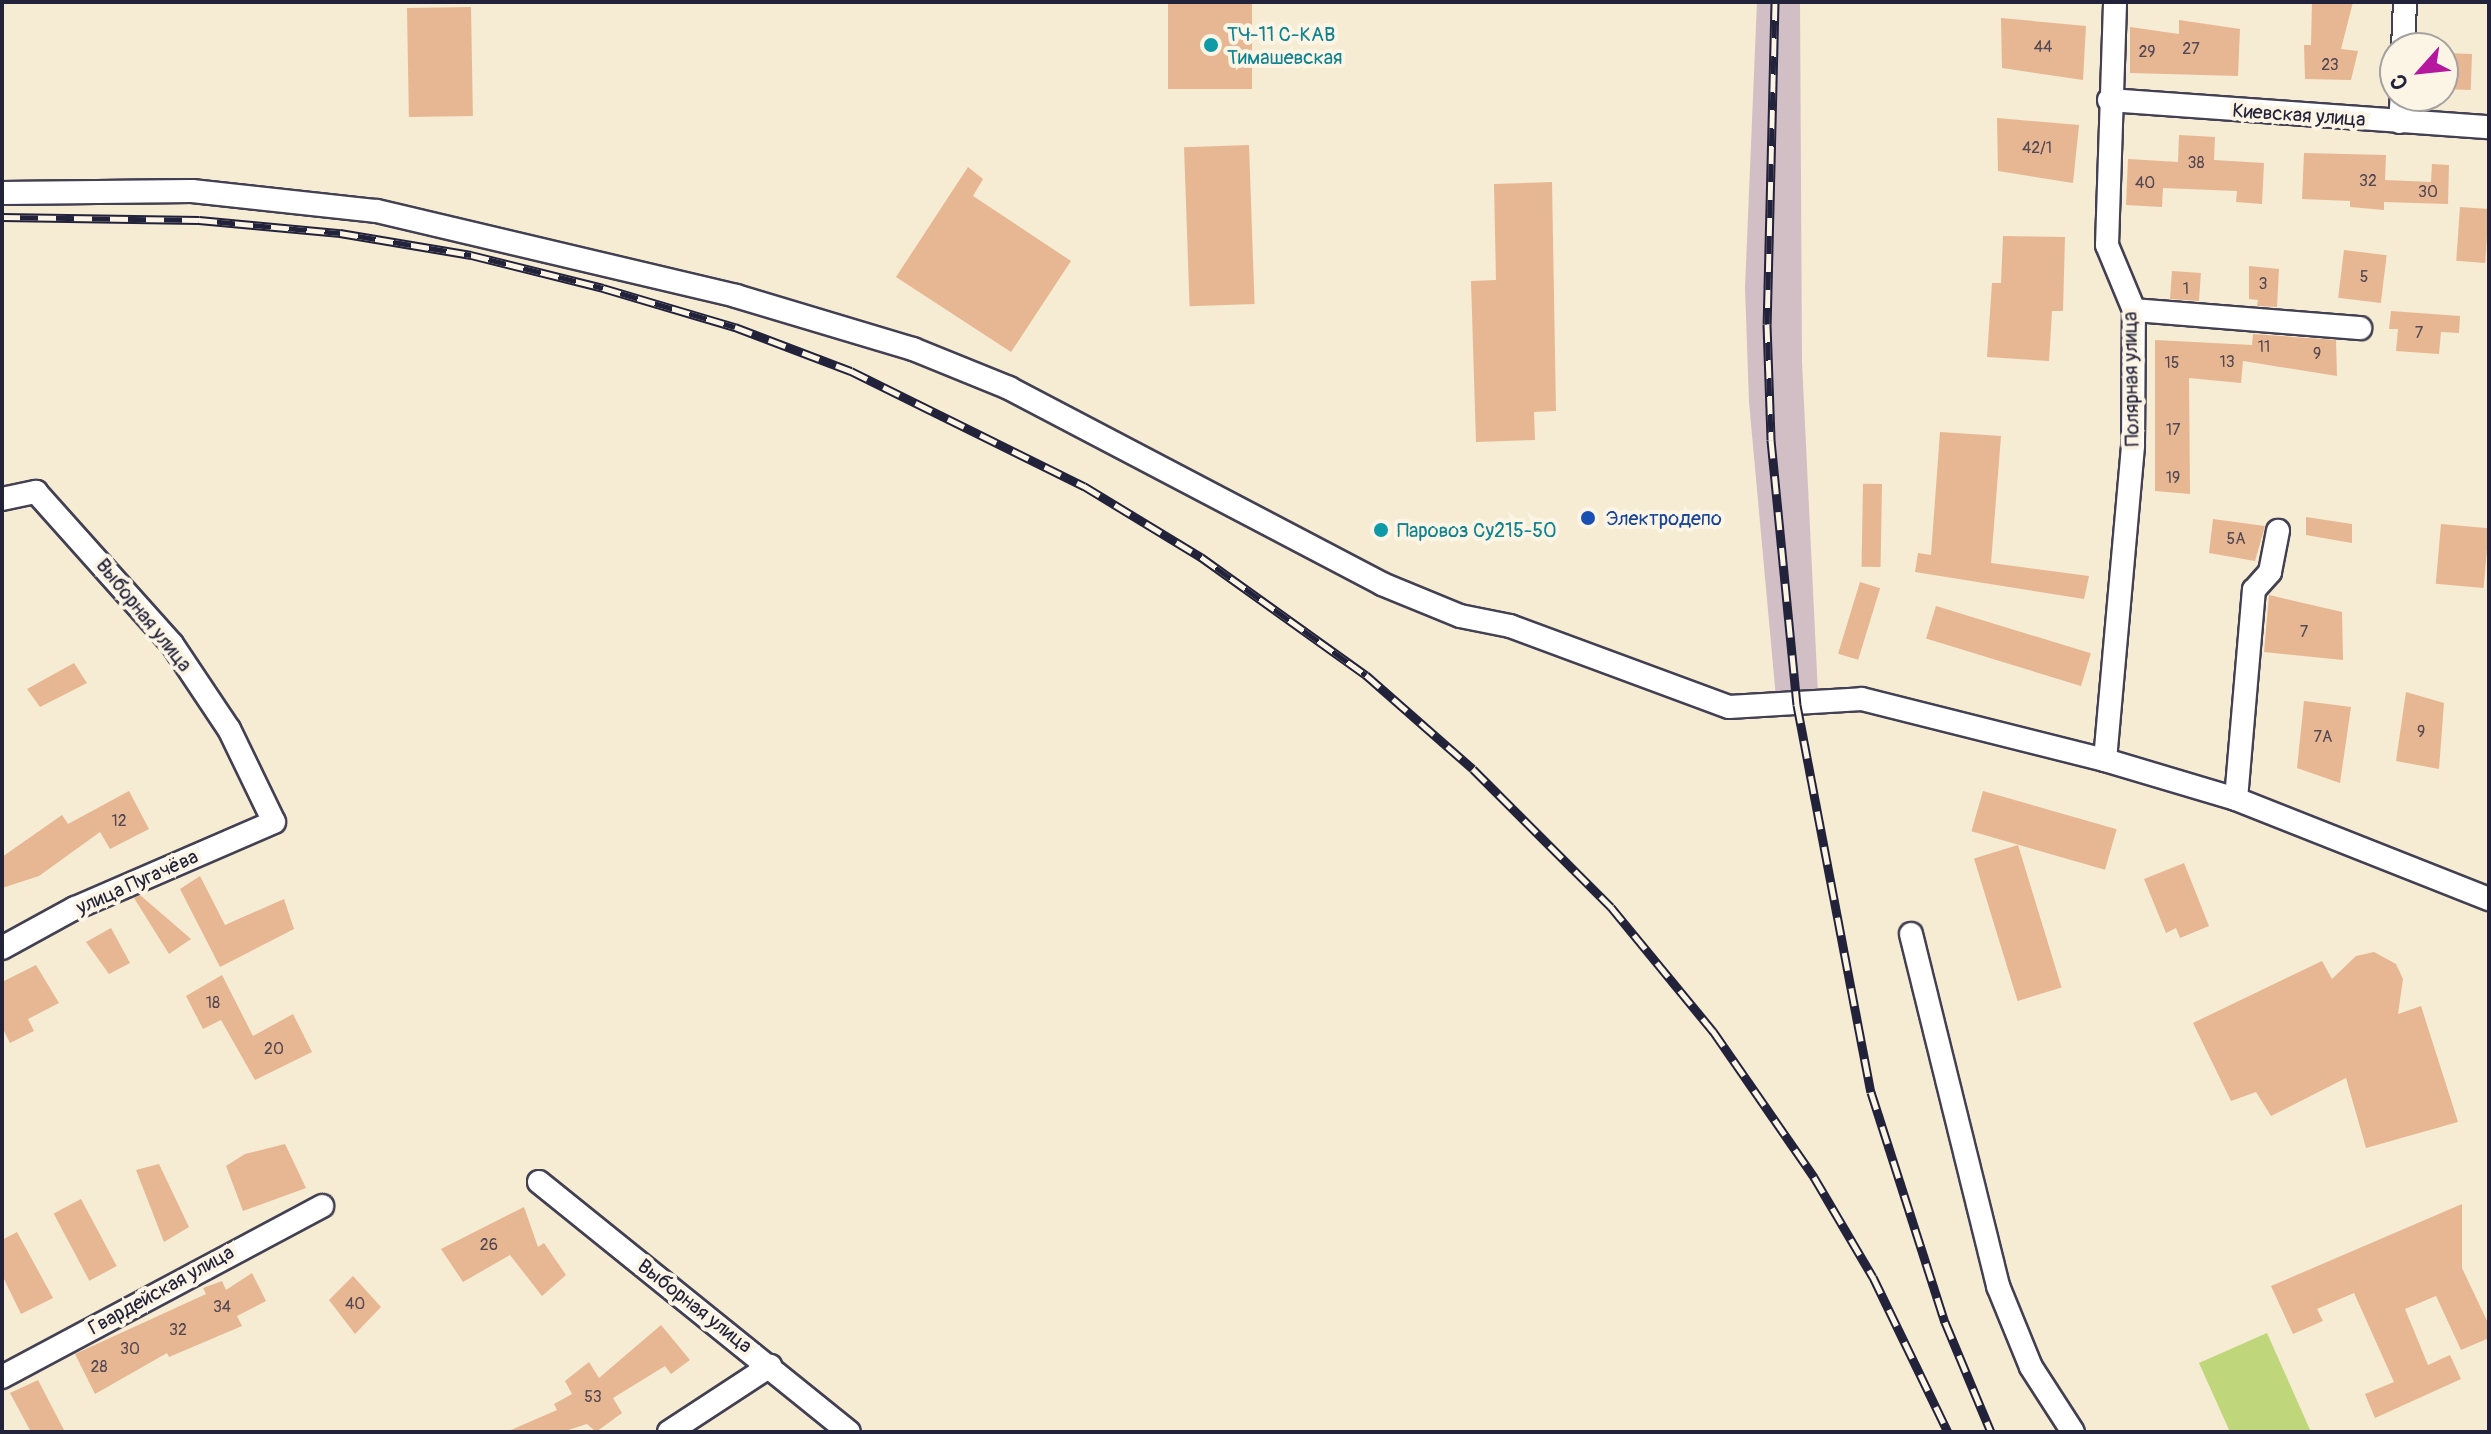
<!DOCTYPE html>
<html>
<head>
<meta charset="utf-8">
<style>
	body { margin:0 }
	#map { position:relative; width:2491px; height:1434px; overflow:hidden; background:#f6ebd3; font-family:Pangolin,sans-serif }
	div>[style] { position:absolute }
	.industrial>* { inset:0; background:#d2bec5 }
	.green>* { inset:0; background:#bfd67a }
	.building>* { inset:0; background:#e6b792; transform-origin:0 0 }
	.roads { filter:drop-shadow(2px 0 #424052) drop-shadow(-2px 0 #424052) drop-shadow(0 2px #424052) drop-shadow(0 -2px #424052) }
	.minor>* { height:22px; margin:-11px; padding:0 11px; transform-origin:11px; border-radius:11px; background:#fff }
	.rail>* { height:9px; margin-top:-4.5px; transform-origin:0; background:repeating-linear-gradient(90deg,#fcf5e5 0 18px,#22223b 0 36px); box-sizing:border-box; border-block:2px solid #22223b }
	.dots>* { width:22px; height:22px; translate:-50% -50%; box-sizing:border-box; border:4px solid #fcf5e5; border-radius:50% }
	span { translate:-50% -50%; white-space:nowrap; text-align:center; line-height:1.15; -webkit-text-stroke:8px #fcf5e5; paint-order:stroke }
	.number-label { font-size:16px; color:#534751 }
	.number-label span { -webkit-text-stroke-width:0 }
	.culture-label { font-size:20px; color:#0d838f }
	.left { translate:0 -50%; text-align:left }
	.street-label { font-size:20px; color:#22223b }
	.transit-label { font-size:20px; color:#164399 }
	.frame { position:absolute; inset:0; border:4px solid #22223b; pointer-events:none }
	.north { position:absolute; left:2379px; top:32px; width:80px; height:80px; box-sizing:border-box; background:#fcf5e5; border:2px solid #a5a1a1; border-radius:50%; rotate:243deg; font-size:22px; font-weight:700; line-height:32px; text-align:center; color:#22223b }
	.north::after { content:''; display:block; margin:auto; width:28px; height:36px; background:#b5179e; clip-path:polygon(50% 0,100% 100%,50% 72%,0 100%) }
</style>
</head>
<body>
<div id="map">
	<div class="industrial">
		<i style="clip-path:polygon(1757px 2px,1800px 2px,1802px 362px,1818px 694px,1776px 698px,1749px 402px,1745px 288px)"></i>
	</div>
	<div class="green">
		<i style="clip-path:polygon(2267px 1333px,2311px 1432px,2230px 1432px,2199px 1363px)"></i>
	</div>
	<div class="building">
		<i style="left:1168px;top:2px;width:84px;height:87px"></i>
		<i style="clip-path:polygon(2312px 2px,2353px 2px,2341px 49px,2358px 51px,2351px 80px,2305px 79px,2304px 45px,2311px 45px)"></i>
		<i style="left:471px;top:7px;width:109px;height:64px;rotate:89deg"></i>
		<i style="clip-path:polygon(2001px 18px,2086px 26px,2083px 80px,2002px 68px)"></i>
		<i style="clip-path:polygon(2179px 20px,2240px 29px,2238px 76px,2130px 73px,2130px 27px,2179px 34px)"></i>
		<i style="left:2443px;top:53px;width:29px;height:36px;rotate:2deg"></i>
		<i style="clip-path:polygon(1997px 118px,2079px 125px,2073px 183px,1998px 171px)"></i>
		<i style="clip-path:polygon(2179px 135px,2215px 137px,2214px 160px,2264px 163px,2262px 204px,2236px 202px,2237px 191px,2163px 188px,2162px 207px,2126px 205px,2128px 159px,2178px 162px)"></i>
		<i style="left:1249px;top:145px;width:159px;height:65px;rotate:88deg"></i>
		<i style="clip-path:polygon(2304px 153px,2386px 155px,2385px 180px,2431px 182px,2432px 164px,2449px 165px,2448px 204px,2384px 202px,2384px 210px,2350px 207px,2350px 201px,2302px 199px)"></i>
		<i style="clip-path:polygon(968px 167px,983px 179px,973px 196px,1071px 261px,1011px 352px,896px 277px)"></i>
		<i style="clip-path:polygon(1552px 182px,1556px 411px,1534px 412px,1535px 440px,1476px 442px,1471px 281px,1496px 280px,1494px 184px)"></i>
		<i style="left:2460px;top:207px;width:29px;height:54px;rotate:4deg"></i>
		<i style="clip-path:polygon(2003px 236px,2065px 237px,2063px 311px,2052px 311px,2049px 361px,1987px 357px,1992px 283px,2001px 283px)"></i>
		<i style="left:2344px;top:250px;width:43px;height:48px;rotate:7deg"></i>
		<i style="clip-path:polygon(2249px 266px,2279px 269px,2277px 307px,2257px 306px,2258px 300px,2249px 299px)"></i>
		<i style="left:2172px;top:271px;width:29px;height:28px;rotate:4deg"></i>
		<i style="clip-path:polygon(2391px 311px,2460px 316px,2459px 333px,2441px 332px,2439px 354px,2396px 351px,2398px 329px,2389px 329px)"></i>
		<i style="clip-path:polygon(2253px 334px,2336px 340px,2337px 376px,2243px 361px,2241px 383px,2189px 378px,2190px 494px,2155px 491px,2155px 340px,2252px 345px)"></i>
		<i style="clip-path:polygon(1940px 432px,2001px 436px,1991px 563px,2089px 576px,2084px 599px,1915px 572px,1918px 553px,1931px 555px)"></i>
		<i style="left:1882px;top:484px;width:83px;height:19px;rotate:91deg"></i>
		<i style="clip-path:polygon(2306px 517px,2352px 524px,2352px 543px,2306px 535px)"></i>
		<i style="clip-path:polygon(2213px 519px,2265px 526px,2255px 561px,2209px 553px)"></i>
		<i style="left:2441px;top:524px;width:48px;height:60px;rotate:5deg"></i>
		<i style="left:1860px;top:582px;width:21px;height:75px;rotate:17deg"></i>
		<i style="clip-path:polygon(2269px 595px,2342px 612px,2343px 660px,2264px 652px)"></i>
		<i style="left:1936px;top:606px;width:162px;height:34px;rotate:17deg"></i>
		<i style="clip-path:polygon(74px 663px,87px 683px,40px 707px,27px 689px)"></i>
		<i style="clip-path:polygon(2406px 692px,2444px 703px,2439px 769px,2396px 761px)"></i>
		<i style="clip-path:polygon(2304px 701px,2351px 707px,2340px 783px,2297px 768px)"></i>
		<i style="clip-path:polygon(129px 791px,149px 829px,110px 849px,100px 832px,39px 876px,2px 888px,2px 857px,62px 815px,68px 824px)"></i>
		<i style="left:1983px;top:791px;width:139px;height:42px;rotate:16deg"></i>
		<i style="left:2018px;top:845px;width:149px;height:46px;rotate:73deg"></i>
		<i style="clip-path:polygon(2184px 863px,2209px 926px,2180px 938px,2176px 928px,2166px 933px,2144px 879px)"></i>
		<i style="clip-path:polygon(200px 876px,225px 925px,284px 899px,294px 929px,220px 967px,180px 889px)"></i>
		<i style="clip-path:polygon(140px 895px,191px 939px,169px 954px,134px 898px)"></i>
		<i style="clip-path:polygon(111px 928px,130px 963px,109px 974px,86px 942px)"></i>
		<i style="clip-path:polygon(2374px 952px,2396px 964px,2403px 979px,2398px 1014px,2421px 1006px,2458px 1122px,2366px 1148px,2346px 1078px,2271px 1116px,2256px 1092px,2231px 1101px,2193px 1023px,2322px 961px,2332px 979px,2356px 956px)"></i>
		<i style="clip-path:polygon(36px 965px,59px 1003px,28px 1019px,34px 1031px,10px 1043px,2px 1027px,2px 982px)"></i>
		<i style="clip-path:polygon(222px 975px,253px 1036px,293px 1014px,312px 1052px,255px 1080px,221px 1020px,203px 1029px,186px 996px)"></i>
		<i style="clip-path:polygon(285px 1144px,306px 1188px,243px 1211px,226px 1166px,245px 1154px)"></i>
		<i style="clip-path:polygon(159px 1164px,189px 1227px,164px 1242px,136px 1170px)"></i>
		<i style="left:81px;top:1199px;width:76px;height:31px;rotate:62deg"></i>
		<i style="clip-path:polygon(2462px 1204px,2462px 1268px,2489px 1325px,2489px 1338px,2461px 1350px,2436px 1296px,2405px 1309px,2428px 1365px,2450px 1355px,2461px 1379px,2375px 1418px,2365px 1394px,2394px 1382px,2354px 1293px,2317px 1309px,2323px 1321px,2293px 1334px,2271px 1286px)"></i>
		<i style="clip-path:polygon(524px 1207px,538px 1247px,544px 1243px,566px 1275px,542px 1296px,510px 1255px,463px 1282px,441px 1249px)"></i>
		<i style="clip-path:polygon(17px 1232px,53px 1298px,21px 1314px,2px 1275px,2px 1240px)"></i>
		<i style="clip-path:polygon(252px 1273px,266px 1301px,237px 1316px,242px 1326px,169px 1357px,167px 1353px,95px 1394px,75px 1354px,206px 1294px,203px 1288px,222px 1281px,226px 1290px)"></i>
		<i style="clip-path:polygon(353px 1276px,381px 1307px,355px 1334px,329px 1300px)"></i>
		<i style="clip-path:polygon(661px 1325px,690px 1360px,671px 1374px,665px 1366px,613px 1398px,622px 1413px,596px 1432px,587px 1424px,562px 1432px,506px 1432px,557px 1410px,554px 1404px,572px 1394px,565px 1381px,589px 1362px,599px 1378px)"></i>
		<i style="clip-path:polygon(38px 1380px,65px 1432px,31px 1432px,10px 1393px)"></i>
	</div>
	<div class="roads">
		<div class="minor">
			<i style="left:2403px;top:48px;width:46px;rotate:-87.5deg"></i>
			<i style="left:2109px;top:100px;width:381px;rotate:4.1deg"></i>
			<i style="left:2400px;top:122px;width:26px;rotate:-86deg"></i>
			<i style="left:2px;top:193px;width:190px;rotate:-0.6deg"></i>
			<i style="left:192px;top:191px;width:186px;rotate:6.2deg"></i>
			<i style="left:377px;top:211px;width:369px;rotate:13.3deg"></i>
			<i style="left:736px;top:296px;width:185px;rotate:16.7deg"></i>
			<i style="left:913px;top:349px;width:104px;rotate:22.1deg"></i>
			<i style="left:1009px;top:388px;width:421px;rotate:27.7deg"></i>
			<i style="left:1382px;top:584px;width:84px;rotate:22.3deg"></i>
			<i style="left:1460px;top:616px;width:51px;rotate:11.3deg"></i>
			<i style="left:1510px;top:626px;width:233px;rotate:20.3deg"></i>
			<i style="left:1729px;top:707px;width:133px;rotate:-3.4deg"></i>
			<i style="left:1862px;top:699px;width:251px;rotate:14.1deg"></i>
			<i style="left:2105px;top:760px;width:137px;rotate:16.6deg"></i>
			<i style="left:2236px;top:799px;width:272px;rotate:21.6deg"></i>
			<i style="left:2134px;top:310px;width:227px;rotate:4.6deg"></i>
			<i style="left:2px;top:499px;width:35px;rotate:-12deg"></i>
			<i style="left:36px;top:492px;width:204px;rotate:48.2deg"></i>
			<i style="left:172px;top:644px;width:102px;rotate:56.2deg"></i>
			<i style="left:229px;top:729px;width:103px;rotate:64.2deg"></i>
			<i style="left:274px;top:822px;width:217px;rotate:156.6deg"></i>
			<i style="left:75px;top:908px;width:83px;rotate:151.3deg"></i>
			<i style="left:2105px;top:760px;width:316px;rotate:-84.9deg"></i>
			<i style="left:2133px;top:445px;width:135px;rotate:-89.6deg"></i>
			<i style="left:2134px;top:310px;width:70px;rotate:-112.6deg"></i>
			<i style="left:2107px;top:245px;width:243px;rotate:-88.1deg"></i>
			<i style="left:2236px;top:799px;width:210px;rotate:-85.1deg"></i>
			<i style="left:2254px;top:590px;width:24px;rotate:-48deg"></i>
			<i style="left:2270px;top:572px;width:42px;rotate:-79deg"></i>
			<i style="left:1911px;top:934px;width:363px;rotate:76.1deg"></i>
			<i style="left:1998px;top:1286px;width:87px;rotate:67.8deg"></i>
			<i style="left:2031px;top:1367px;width:77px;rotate:57.1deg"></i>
			<i style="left:539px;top:1182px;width:398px;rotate:38.9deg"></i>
			<i style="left:2px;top:1377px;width:363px;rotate:-28.1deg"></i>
			<i style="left:669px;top:1432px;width:121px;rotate:-33.2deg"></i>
		</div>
	</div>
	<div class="rail">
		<i style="left:1775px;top:2px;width:322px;rotate:91.4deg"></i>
		<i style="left:1767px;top:324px;width:116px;rotate:88deg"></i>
		<i style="left:1771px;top:440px;width:266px;rotate:84.4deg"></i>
		<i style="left:1797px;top:705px;width:394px;rotate:79.2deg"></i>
		<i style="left:1871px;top:1092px;width:242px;rotate:72.2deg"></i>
		<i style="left:1945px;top:1322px;width:119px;rotate:67.3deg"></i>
		<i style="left:2px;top:217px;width:197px;rotate:0.9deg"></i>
		<i style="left:199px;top:220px;width:142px;rotate:5.3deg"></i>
		<i style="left:340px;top:233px;width:133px;rotate:9.5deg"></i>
		<i style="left:471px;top:255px;width:136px;rotate:14deg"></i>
		<i style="left:603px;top:288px;width:138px;rotate:16.5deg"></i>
		<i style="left:735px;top:327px;width:124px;rotate:20.8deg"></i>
		<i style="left:851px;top:371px;width:260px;rotate:26.3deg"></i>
		<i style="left:1084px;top:486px;width:137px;rotate:31.3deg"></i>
		<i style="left:1201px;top:557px;width:203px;rotate:35.6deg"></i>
		<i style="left:1366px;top:675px;width:142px;rotate:41.3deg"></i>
		<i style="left:1473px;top:769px;width:195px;rotate:45deg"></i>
		<i style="left:1611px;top:907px;width:161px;rotate:50.6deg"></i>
		<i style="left:1713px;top:1031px;width:178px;rotate:55.3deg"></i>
		<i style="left:1814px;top:1177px;width:116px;rotate:59.5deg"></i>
		<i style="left:1873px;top:1277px;width:172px;rotate:64.2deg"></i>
	</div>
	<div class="dots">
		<i style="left:1211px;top:45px;background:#0f9aa8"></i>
		<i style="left:1588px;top:518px;background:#1a4fb4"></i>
		<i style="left:1381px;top:530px;background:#0f9aa8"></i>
	</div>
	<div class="number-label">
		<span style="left:2043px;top:47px">44</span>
		<span style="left:2191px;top:49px">27</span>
		<span style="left:2147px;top:52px">29</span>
		<span style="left:2330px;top:65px">23</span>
		<span style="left:2037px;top:148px">42/1</span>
		<span style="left:2196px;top:163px">38</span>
		<span style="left:2368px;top:181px">32</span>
		<span style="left:2145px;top:183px">40</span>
		<span style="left:2428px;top:192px">30</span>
		<span style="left:2364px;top:277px">5</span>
		<span style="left:2263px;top:284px">3</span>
		<span style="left:2186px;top:289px">1</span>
		<span style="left:2419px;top:333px">7</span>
		<span style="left:2264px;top:347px">11</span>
		<span style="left:2317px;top:354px">9</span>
		<span style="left:2227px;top:362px">13</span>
		<span style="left:2172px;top:363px">15</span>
		<span style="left:2173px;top:430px">17</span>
		<span style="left:2173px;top:478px">19</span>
		<span style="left:2236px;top:539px">5А</span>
		<span style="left:2304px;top:632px">7</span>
		<span style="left:2421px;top:732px">9</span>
		<span style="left:2323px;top:737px">7А</span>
		<span style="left:119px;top:821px">12</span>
		<span style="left:213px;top:1003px">18</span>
		<span style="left:274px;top:1049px">20</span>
		<span style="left:489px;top:1245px">26</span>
		<span style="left:355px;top:1304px">40</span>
		<span style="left:222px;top:1307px">34</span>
		<span style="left:178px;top:1330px">32</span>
		<span style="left:130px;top:1349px">30</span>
		<span style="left:99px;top:1367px">28</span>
		<span style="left:593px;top:1397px">53</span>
	</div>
	<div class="culture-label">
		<span class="left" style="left:1227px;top:46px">ТЧ-11 С-КАВ<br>Тимашевская</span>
		<span class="left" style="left:1397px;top:530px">Паровоз Су215-50</span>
	</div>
	<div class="street-label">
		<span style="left:2299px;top:115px;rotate:4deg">Киевская улица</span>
		<span style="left:2131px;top:379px;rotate:-91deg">Полярная улица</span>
		<span style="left:144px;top:615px;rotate:51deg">Выборная улица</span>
		<span style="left:137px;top:882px;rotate:-24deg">улица Пугачёва</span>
		<span style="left:161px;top:1290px;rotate:-29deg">Гвардейская улица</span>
		<span style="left:695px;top:1306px;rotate:38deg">Выборная улица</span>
	</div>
	<div class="transit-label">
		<span class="left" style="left:1606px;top:518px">Электродепо</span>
	</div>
	<div class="frame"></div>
	<div class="north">С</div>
</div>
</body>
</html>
